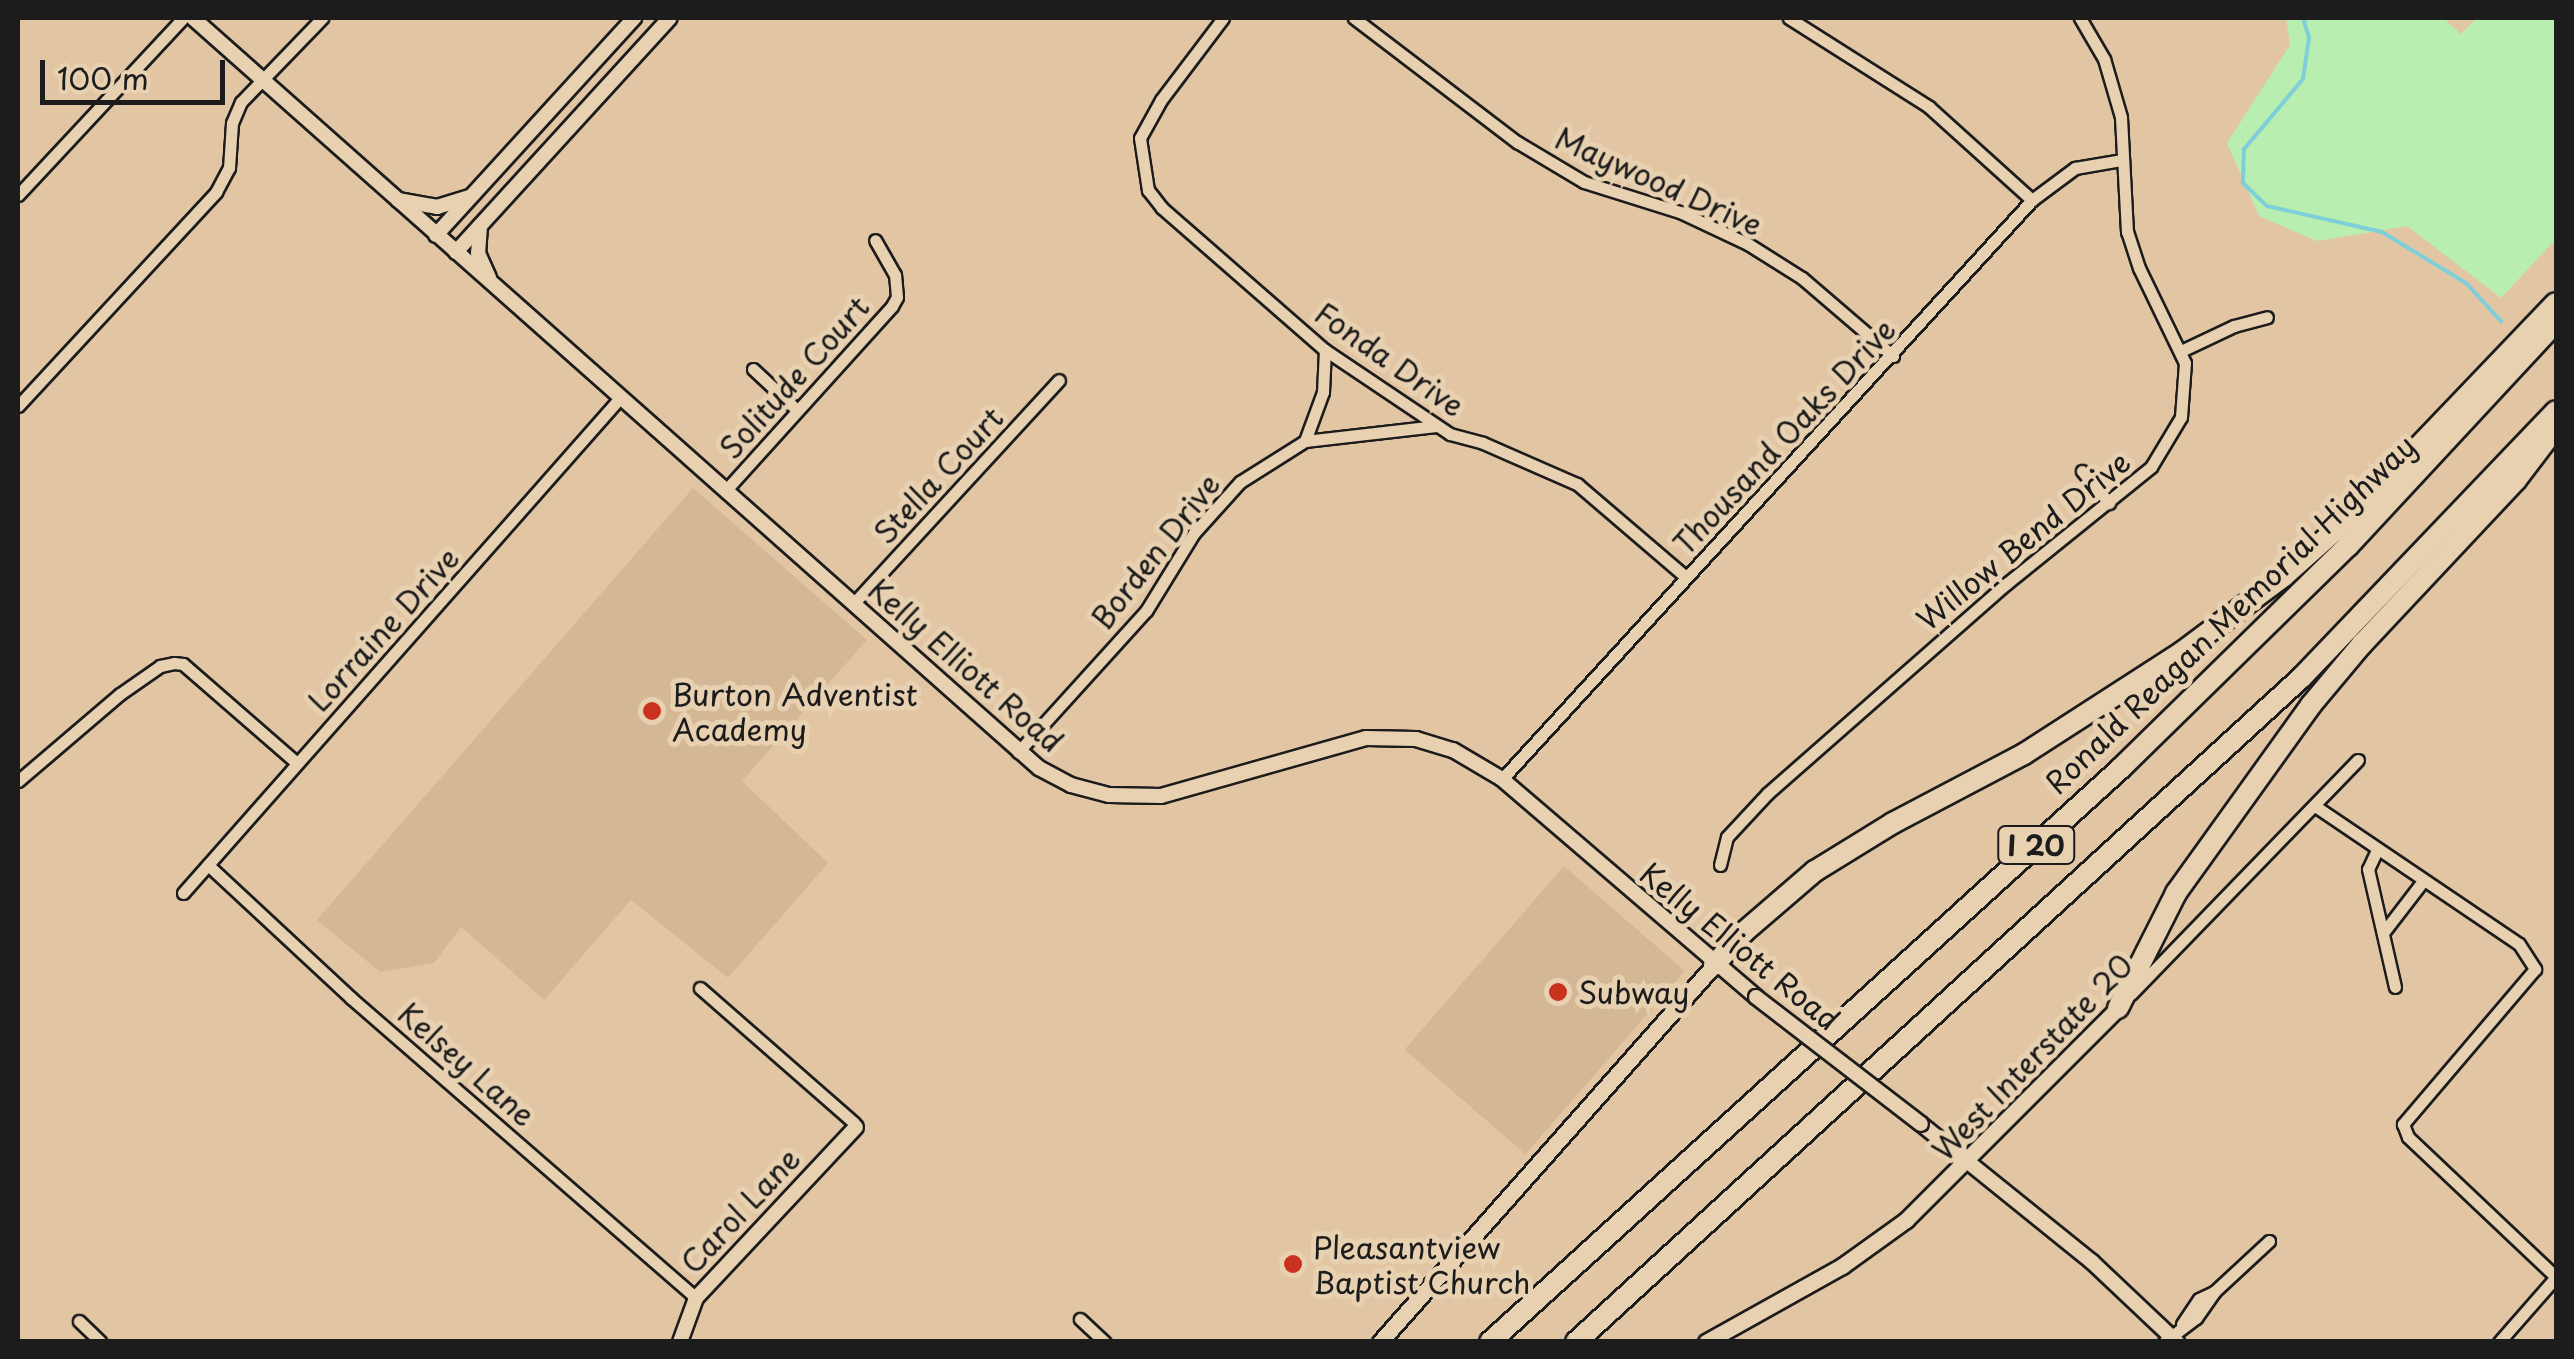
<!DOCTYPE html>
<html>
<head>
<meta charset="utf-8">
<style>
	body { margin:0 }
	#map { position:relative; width:2574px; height:1359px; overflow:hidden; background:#e2c6a4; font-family:"Playpen Sans",sans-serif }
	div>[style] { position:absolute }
	.built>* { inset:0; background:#d4b795; transform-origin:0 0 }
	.green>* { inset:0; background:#b8eeaf }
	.stream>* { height:4px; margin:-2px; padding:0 2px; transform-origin:2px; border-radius:2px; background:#7fcfda }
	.roads { filter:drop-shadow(2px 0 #1c1c1c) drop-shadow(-2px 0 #1c1c1c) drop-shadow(0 2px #1c1c1c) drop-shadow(0 -2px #1c1c1c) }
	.minor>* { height:11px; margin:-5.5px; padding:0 5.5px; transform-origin:5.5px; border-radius:5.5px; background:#e8d1b1 }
	.tertiary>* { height:14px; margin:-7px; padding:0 7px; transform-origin:7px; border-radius:7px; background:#e8d1b1 }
	.secondary>* { height:15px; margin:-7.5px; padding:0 7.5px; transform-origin:7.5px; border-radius:7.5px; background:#e8d1b1 }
	.motorway>* { height:20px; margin:-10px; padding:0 10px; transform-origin:10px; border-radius:10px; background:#e8d1b1 }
	.bridges { filter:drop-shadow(2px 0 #1c1c1c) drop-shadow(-2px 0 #1c1c1c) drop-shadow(0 2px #1c1c1c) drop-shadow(0 -2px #1c1c1c) }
	.tertiary-bridge>* { height:14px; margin:-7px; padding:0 7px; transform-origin:7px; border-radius:7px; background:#e8d1b1 }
	.dots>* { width:28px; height:28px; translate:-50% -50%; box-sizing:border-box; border:5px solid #e8d1b1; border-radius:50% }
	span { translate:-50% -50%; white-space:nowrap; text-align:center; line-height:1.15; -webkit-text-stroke:10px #e8d1b1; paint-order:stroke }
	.shield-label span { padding:2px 8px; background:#e8d1b1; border:2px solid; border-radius:8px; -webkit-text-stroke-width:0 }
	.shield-label { font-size:28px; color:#1c1c1c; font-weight:700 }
	.street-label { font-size:30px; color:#1c1c1c }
	.poi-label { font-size:30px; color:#1c1c1c }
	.left { translate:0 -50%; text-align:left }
	.frame { position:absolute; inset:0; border:20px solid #1c1c1c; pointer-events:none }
	.scale { position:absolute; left:40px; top:60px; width:185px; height:45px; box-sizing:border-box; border:5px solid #1c1c1c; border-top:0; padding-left:12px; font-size:30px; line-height:35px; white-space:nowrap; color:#1c1c1c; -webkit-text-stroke:8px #e8d1b1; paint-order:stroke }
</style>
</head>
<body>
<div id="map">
	<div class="built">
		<i style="clip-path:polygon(693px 488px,867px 640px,742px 781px,828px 863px,728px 978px,631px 900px,544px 1000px,461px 927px,434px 963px,380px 972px,317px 920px)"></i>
		<i style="left:1564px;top:866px;width:160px;height:243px;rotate:41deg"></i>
	</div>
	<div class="green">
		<i style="clip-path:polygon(2286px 18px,2443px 18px,2461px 34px,2477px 18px,2556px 18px,2556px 239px,2501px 298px,2407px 226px,2317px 241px,2259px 216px,2227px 143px,2290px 45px)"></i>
	</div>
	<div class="stream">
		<i style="left:2303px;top:18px;width:21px;rotate:73deg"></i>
		<i style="left:2309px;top:38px;width:41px;rotate:98.3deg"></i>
		<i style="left:2303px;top:79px;width:92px;rotate:130.1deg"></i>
		<i style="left:2244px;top:149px;width:34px;rotate:92deg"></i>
		<i style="left:2243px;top:183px;width:33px;rotate:44deg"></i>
		<i style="left:2267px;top:206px;width:118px;rotate:12.7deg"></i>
		<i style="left:2382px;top:232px;width:98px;rotate:31.3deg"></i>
		<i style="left:2466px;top:283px;width:52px;rotate:47.4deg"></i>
	</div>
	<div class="roads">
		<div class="minor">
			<i style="left:1223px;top:18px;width:103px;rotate:127.1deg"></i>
			<i style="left:1161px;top:100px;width:43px;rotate:118.9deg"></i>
			<i style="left:1140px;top:138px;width:53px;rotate:81.3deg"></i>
			<i style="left:1148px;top:190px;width:23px;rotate:52deg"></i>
			<i style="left:1162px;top:208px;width:216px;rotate:41.1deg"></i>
			<i style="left:1325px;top:350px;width:151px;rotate:33.9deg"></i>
			<i style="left:1450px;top:434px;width:34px;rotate:15deg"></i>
			<i style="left:1483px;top:443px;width:103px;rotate:23.6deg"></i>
			<i style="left:1577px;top:484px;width:143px;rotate:40.5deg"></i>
			<i style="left:1354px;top:18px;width:205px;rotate:37.3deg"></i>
			<i style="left:1517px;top:142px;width:78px;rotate:30.8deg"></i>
			<i style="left:1584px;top:182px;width:101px;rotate:17.4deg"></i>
			<i style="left:1680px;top:212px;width:75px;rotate:25.2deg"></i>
			<i style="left:1748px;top:244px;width:64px;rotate:32.2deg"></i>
			<i style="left:1802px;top:278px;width:120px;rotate:40.6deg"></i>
			<i style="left:1789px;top:18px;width:166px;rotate:32.4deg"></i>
			<i style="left:1929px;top:107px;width:139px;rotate:42.1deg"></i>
			<i style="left:18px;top:195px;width:242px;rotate:-47deg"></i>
			<i style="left:2181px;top:351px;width:59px;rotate:-25.3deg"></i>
			<i style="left:2234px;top:326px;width:34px;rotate:-15deg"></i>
			<i style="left:753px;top:369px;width:60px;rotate:43deg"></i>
			<i style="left:18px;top:406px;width:292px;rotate:-47.2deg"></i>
			<i style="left:216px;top:192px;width:27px;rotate:-62deg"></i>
			<i style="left:229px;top:168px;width:45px;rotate:-86.2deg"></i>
			<i style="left:232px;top:123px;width:23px;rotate:-67deg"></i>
			<i style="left:241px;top:102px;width:117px;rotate:-46deg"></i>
			<i style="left:1305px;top:441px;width:52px;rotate:-69.8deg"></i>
			<i style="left:1323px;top:392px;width:42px;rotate:-87.3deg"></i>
			<i style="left:2082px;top:471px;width:42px;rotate:49.8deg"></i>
			<i style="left:725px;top:491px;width:249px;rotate:-47.9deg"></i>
			<i style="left:892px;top:306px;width:10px;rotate:-61deg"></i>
			<i style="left:897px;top:297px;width:22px;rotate:-95deg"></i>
			<i style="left:895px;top:275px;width:40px;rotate:-119.7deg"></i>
			<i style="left:853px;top:604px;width:304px;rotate:-47.4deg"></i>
			<i style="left:1018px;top:752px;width:190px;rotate:-47.8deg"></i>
			<i style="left:1146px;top:611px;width:92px;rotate:-58.4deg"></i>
			<i style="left:1194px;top:533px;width:69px;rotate:-48deg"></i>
			<i style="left:1240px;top:482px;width:77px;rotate:-32.2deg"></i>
			<i style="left:1305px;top:441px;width:132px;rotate:-6.5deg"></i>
			<i style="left:1502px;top:779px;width:785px;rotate:-47.53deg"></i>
			<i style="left:2032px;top:200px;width:54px;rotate:-36.7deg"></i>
			<i style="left:2075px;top:168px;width:48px;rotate:-9.7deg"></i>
			<i style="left:18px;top:781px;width:134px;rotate:-40.5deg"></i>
			<i style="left:120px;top:694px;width:49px;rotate:-35deg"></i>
			<i style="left:160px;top:666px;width:14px;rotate:-12deg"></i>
			<i style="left:174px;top:663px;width:9px;rotate:6deg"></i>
			<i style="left:183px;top:664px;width:151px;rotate:41deg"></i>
			<i style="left:2315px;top:806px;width:246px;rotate:34.1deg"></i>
			<i style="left:2519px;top:944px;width:30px;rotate:57deg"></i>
			<i style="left:2535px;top:969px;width:204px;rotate:130.4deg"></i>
			<i style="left:2403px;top:1124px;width:14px;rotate:69deg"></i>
			<i style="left:2408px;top:1137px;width:204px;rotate:43.4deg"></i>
			<i style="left:2377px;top:850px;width:21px;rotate:115deg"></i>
			<i style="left:2368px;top:869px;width:121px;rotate:77.1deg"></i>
			<i style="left:208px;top:865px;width:195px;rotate:42.9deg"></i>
			<i style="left:351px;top:998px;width:457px;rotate:41deg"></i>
			<i style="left:1720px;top:865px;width:29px;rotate:-76deg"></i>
			<i style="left:1727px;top:837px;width:60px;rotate:-47deg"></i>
			<i style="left:1768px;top:793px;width:317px;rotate:-41.3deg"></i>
			<i style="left:2006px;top:584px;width:186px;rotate:-38.9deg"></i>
			<i style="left:2151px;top:467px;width:58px;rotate:-59deg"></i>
			<i style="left:2181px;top:417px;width:54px;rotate:-85.8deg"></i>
			<i style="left:2185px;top:363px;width:106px;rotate:-115.8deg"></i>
			<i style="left:2139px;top:268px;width:38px;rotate:-108deg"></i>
			<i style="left:2127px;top:232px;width:115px;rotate:-93deg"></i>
			<i style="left:2121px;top:117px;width:60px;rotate:-106.3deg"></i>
			<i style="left:2104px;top:59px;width:48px;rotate:-120.3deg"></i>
			<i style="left:183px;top:893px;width:660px;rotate:-48.56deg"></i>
			<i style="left:2383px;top:933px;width:66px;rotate:-52.4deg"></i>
			<i style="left:700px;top:988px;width:205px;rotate:41.2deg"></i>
			<i style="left:2131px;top:994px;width:326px;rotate:-45.9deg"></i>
			<i style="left:1080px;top:1319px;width:34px;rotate:43deg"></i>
			<i style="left:79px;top:1321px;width:30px;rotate:44deg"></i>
			<i style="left:2182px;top:1324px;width:30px;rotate:-56deg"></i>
			<i style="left:2199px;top:1299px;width:17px;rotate:-25deg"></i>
			<i style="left:2214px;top:1292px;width:75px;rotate:-42.8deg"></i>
			<i style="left:2164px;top:1342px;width:40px;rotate:-37deg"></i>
			<i style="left:2196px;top:1318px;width:32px;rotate:-55deg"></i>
			<i style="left:2499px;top:1342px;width:86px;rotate:-48.8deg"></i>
		</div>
		<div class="tertiary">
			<i style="left:193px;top:18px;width:1131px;rotate:41.56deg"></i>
			<i style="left:1039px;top:768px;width:36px;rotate:28deg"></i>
			<i style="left:1071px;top:785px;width:39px;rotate:15deg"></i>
			<i style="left:1109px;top:795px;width:52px;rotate:1.1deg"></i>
			<i style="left:1161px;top:796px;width:213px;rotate:-15.8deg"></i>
			<i style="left:1366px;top:738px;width:50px;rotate:1.1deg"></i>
			<i style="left:1416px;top:739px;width:39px;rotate:17deg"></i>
			<i style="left:1453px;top:750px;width:57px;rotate:30.6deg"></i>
			<i style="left:1502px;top:779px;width:335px;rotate:40.6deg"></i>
			<i style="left:398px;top:200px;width:40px;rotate:10deg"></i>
			<i style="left:437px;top:207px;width:34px;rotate:-17deg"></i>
			<i style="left:480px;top:226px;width:27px;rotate:94deg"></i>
			<i style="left:478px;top:253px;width:27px;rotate:66deg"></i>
			<i style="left:436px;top:235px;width:294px;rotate:-47.6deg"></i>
			<i style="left:456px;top:252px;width:317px;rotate:-47.6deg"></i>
			<i style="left:1921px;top:1124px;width:220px;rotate:38.9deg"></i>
			<i style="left:2092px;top:1262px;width:117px;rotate:43.3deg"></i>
			<i style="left:680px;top:1342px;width:47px;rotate:-70deg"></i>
			<i style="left:696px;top:1298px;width:234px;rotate:-46.9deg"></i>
		</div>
		<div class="secondary">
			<i style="left:1380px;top:1342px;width:504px;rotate:-48.46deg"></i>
			<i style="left:1706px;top:1342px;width:156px;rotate:-29.2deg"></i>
			<i style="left:1842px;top:1266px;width:79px;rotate:-35.7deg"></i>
			<i style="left:1906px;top:1220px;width:300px;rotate:-45deg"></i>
		</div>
		<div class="motorway">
			<i style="left:1714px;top:965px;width:45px;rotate:-47.7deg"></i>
			<i style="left:1744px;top:932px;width:94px;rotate:-40.7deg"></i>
			<i style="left:1815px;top:871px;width:92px;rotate:-31.6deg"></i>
			<i style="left:1893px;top:823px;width:148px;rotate:-27.8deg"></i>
			<i style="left:2024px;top:754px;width:188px;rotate:-32.8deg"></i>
			<i style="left:2182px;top:652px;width:127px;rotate:-36.7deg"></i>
			<i style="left:2284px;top:576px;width:99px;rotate:-41.7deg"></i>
			<i style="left:2358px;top:510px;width:286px;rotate:-46.3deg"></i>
			<i style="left:2118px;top:1008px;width:129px;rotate:-63.2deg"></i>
			<i style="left:2176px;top:893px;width:231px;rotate:-54.3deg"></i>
			<i style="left:2311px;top:705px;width:80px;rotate:-50.1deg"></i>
			<i style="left:2362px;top:644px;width:225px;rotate:-46.8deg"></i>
			<i style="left:2516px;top:480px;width:63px;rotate:-52.8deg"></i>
			<i style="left:1490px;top:1342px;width:853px;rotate:-42.29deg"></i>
			<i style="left:2121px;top:768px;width:318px;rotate:-44.4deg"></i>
			<i style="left:2348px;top:546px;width:306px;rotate:-47.1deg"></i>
			<i style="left:1576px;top:1342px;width:983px;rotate:-42.49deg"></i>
			<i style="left:2301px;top:678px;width:369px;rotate:-46.3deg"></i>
		</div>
	</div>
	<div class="bridges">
		<div class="tertiary-bridge">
			<i style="left:1756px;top:997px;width:208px;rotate:37.6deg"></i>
		</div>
	</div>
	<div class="dots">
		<i style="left:652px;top:711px;background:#c8321e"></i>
		<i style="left:1558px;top:992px;background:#c8321e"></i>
		<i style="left:1293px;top:1264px;background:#c8321e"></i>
	</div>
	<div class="shield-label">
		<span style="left:2036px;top:845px">I 20</span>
	</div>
	<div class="street-label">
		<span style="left:1659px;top:181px;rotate:24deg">Maywood Drive</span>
		<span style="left:1390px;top:359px;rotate:35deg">Fonda Drive</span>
		<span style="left:794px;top:377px;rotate:-48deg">Solitude Court</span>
		<span style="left:1784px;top:436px;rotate:-47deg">Thousand Oaks Drive</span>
		<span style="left:938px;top:475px;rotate:-47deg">Stella Court</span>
		<span style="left:2023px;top:540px;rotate:-39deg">Willow Bend Drive</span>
		<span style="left:1155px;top:551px;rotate:-52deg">Borden Drive</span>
		<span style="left:2230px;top:614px;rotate:-44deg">Ronald Reagan Memorial Highway</span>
		<span style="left:383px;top:629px;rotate:-48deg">Lorraine Drive</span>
		<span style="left:966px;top:665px;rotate:41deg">Kelly Elliott Road</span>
		<span style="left:1740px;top:946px;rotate:39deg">Kelly Elliott Road</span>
		<span style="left:2032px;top:1057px;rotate:-46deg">West Interstate 20</span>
		<span style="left:467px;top:1064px;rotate:41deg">Kelsey Lane</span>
		<span style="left:740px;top:1210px;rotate:-47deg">Carol Lane</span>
	</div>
	<div class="poi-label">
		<span class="left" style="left:672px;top:711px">Burton Adventist<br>Academy</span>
		<span class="left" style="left:1578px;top:992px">Subway</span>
		<span class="left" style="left:1313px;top:1264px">Pleasantview<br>Baptist Church</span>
	</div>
	<div class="frame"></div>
	<div class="scale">100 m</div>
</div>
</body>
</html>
